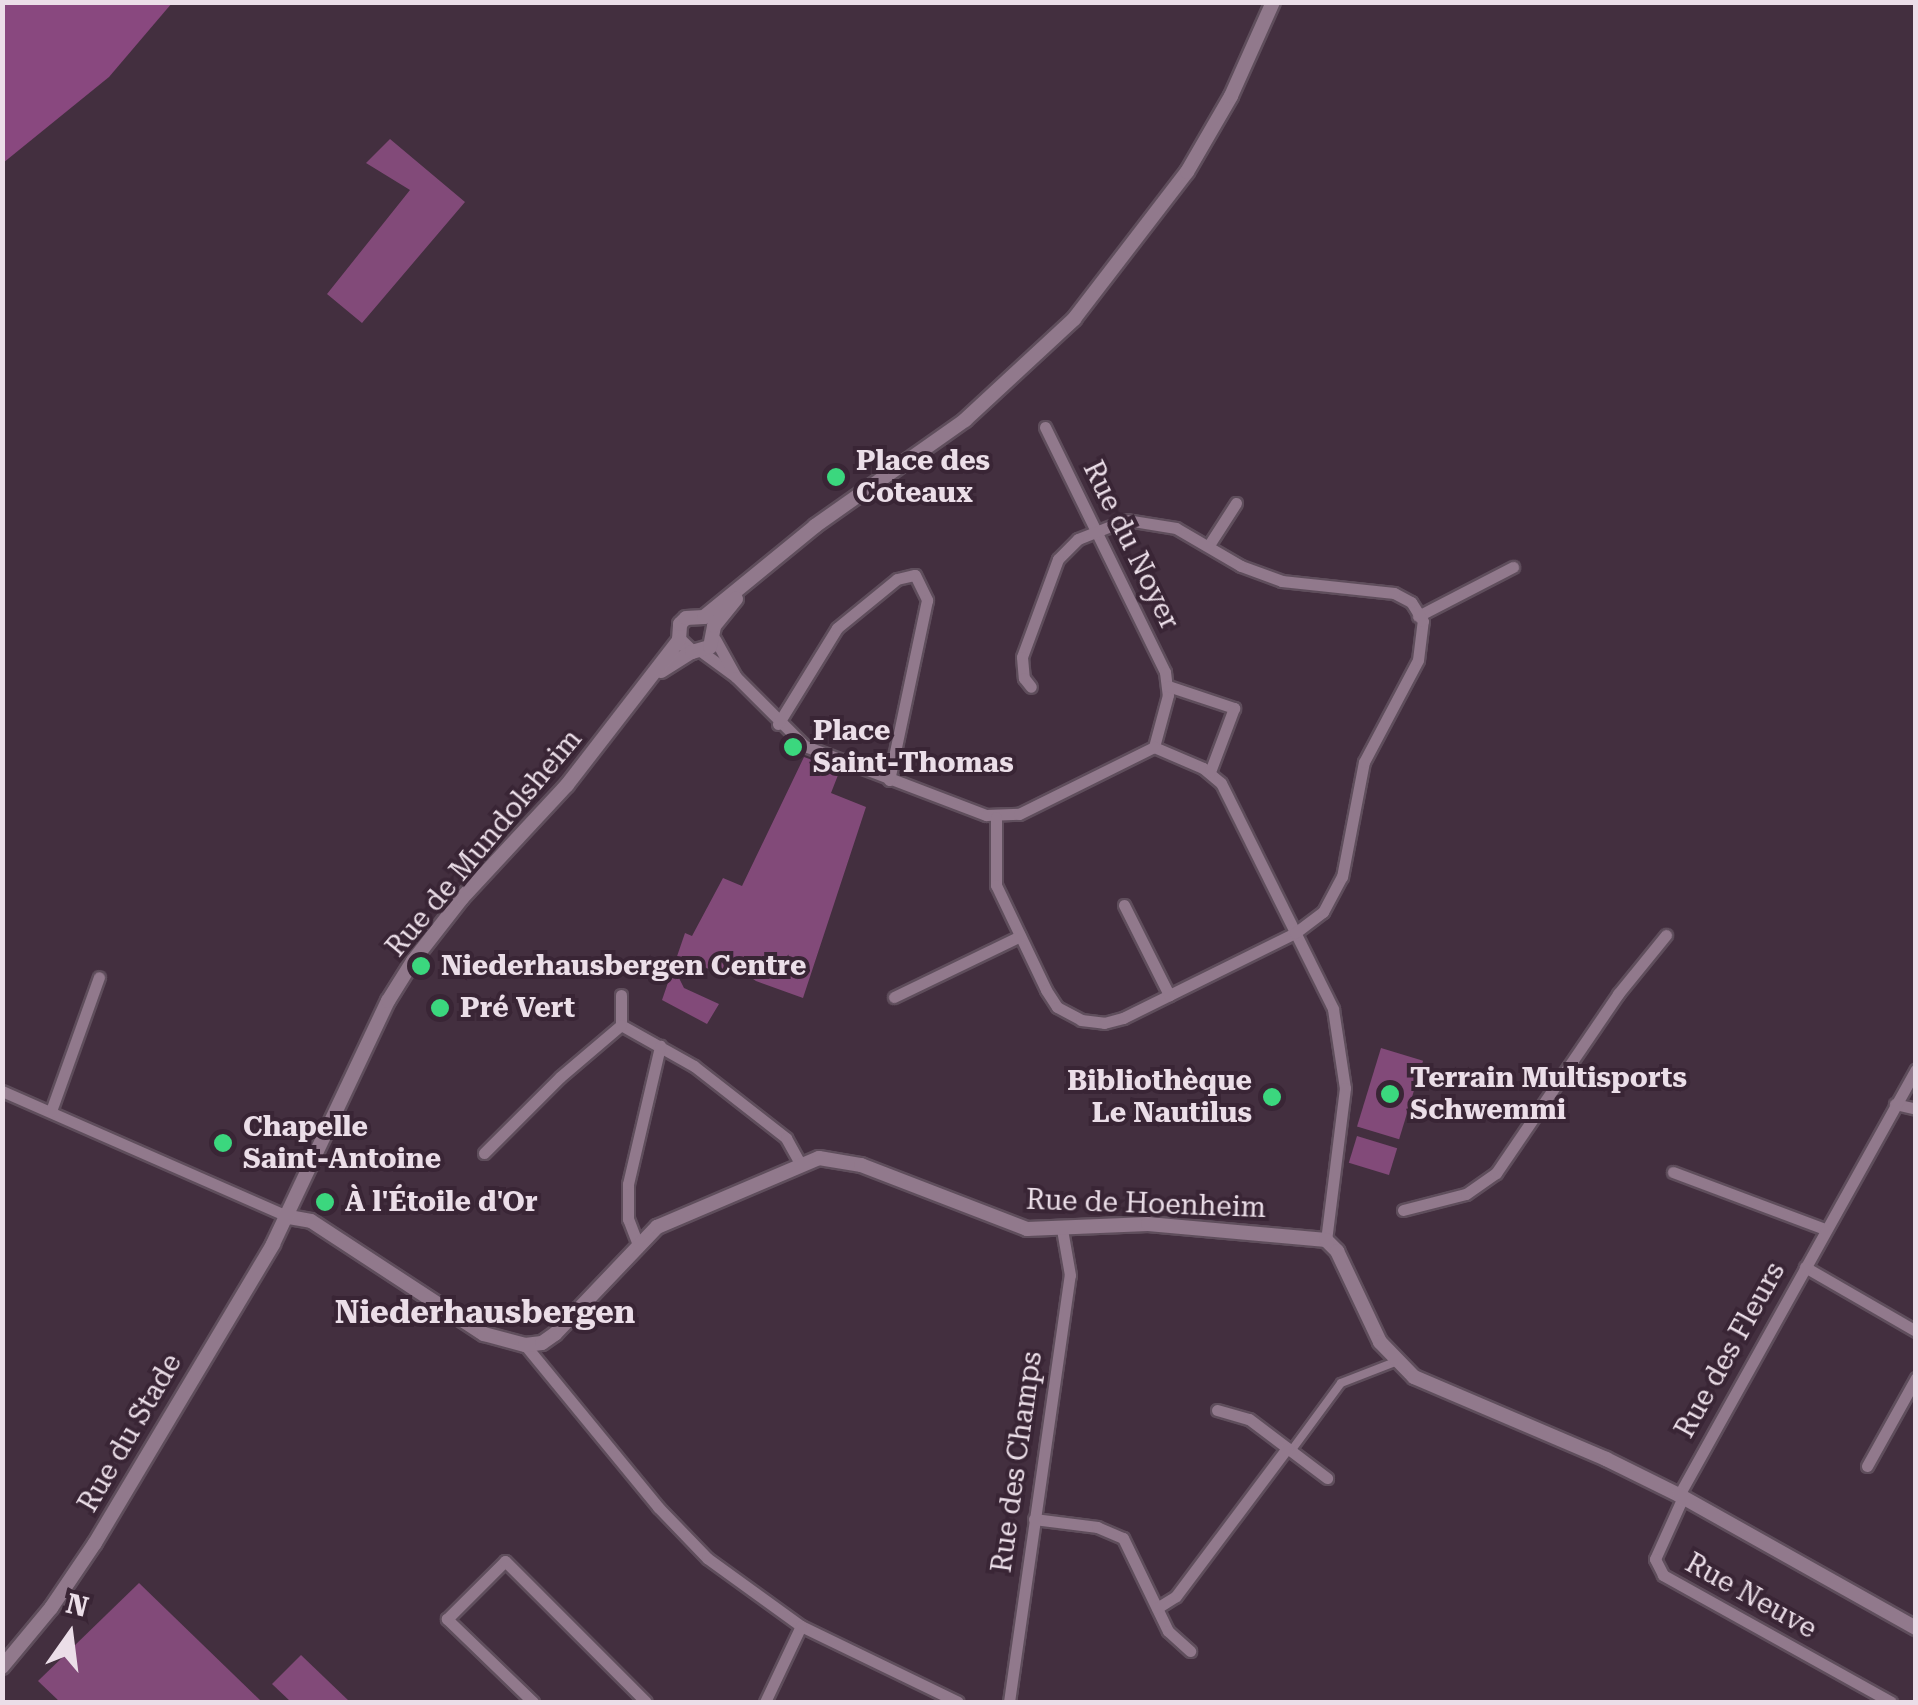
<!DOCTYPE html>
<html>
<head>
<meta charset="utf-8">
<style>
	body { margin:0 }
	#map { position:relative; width:1918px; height:1705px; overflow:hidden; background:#432f3f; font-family:"Roboto Serif",serif }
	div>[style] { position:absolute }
	.green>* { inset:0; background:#824a79; transform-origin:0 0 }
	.forest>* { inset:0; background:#89487f }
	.roads { filter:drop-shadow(2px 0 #5f4e5c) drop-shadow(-2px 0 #5f4e5c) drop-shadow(0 2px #5f4e5c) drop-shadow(0 -2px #5f4e5c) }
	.pedestrian>* { height:8px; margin:-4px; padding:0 4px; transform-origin:4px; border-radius:4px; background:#91798c }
	.minor>* { height:11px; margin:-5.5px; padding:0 5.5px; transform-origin:5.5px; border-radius:5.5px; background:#91798c }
	.tertiary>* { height:14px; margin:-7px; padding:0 7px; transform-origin:7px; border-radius:7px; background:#91798c }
	.dots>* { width:28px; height:28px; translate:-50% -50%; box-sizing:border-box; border:5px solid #392535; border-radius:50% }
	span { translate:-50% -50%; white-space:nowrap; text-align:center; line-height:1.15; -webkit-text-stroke:8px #392535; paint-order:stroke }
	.poi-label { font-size:28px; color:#ebdee8; font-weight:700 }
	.left { translate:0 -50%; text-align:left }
	.right { translate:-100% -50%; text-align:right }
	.street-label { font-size:28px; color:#ebdee8 }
	.quarter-label { font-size:32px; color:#ebdee8; font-weight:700 }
	.frame { position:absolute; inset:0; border:5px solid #ebdee8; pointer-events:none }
	.north { position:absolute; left:20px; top:1585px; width:100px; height:100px; -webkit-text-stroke:8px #392535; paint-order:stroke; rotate:14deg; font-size:28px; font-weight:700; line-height:40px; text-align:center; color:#ebdee8 }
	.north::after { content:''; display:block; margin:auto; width:35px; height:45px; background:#ebdee8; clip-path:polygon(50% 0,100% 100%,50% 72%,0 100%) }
</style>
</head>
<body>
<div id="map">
	<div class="green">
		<i style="clip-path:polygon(390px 139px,465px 202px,362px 323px,327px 294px,410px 190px,366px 163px)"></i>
		<i style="clip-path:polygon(804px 757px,840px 770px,831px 793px,866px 807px,803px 998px,756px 981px,728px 962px,720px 974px,691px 961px,679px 978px,684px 988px,719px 1004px,707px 1024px,662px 1000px,685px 933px,692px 936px,723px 878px,742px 886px)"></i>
		<i style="left:1381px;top:1048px;width:44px;height:82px;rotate:17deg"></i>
		<i style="left:1357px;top:1136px;width:42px;height:28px;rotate:17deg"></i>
		<i style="clip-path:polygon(139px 1583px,262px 1702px,60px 1702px,38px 1681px)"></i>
		<i style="clip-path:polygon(301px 1655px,350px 1702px,291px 1702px,272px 1684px)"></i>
	</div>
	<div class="forest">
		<i style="clip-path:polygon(3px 2px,172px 2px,172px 3px,109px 77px,3px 163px)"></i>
	</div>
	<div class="roads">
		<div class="pedestrian">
			<i style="left:1291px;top:1451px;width:84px;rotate:-53.7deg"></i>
			<i style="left:1341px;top:1383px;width:58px;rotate:-21.3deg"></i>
		</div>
		<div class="minor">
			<i style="left:1045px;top:427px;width:273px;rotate:63.9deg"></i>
			<i style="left:1165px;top:672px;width:23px;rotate:83deg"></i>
			<i style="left:1168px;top:695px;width:54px;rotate:105.1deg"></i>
			<i style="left:1154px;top:747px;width:53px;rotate:23.2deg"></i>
			<i style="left:1203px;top:768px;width:23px;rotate:40deg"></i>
			<i style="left:1221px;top:783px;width:252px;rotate:63.6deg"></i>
			<i style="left:1333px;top:1009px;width:80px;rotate:81.4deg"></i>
			<i style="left:1345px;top:1088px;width:153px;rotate:97.1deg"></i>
			<i style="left:1209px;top:545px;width:50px;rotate:-57.3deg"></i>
			<i style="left:1418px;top:616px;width:107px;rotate:-27.3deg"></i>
			<i style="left:702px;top:652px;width:42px;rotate:36.3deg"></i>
			<i style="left:736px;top:677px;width:43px;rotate:-118.9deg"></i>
			<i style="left:736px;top:677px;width:98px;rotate:45deg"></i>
			<i style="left:805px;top:746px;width:194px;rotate:20.9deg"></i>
			<i style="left:986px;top:815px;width:33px;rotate:-2deg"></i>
			<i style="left:1019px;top:814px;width:151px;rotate:-26.4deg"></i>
			<i style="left:1168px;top:686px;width:70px;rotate:18.4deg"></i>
			<i style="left:1234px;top:708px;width:68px;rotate:110.6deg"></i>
			<i style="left:778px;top:724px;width:113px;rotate:-58.4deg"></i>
			<i style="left:837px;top:628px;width:77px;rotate:-39.2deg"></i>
			<i style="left:897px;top:579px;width:18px;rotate:-13deg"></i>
			<i style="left:915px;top:575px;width:28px;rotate:64deg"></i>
			<i style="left:927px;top:600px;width:184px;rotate:101.9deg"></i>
			<i style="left:996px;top:817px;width:68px;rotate:90deg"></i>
			<i style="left:996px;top:885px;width:116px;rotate:64.5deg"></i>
			<i style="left:1046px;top:990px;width:20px;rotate:57deg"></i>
			<i style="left:1057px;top:1007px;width:27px;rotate:28deg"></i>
			<i style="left:1081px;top:1020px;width:23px;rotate:7deg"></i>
			<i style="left:1104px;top:1023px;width:20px;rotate:-15deg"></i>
			<i style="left:1123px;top:1018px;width:192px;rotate:-26.3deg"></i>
			<i style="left:1295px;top:933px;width:35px;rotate:-37deg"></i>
			<i style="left:1323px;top:912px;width:40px;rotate:-62deg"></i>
			<i style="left:1342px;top:877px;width:117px;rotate:-79.2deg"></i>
			<i style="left:1364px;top:762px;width:115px;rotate:-62.1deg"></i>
			<i style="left:1418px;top:660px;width:39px;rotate:-83deg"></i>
			<i style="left:1423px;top:621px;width:22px;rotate:-122deg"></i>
			<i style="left:1411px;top:602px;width:19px;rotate:-152deg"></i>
			<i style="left:1394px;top:593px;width:113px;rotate:-173.9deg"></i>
			<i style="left:1282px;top:581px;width:44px;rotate:-159.9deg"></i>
			<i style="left:1241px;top:566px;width:75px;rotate:-149.7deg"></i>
			<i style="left:1176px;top:528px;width:51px;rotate:-170.9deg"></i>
			<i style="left:1126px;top:520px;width:52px;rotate:158.4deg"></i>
			<i style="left:1078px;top:539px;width:28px;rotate:135deg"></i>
			<i style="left:1058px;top:559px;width:104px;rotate:110.2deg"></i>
			<i style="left:1022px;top:657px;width:21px;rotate:85deg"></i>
			<i style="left:1024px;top:678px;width:11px;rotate:52deg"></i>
			<i style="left:1124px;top:905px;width:101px;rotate:63.4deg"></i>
			<i style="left:621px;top:995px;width:30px;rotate:90deg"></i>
			<i style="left:621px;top:1025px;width:84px;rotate:29.3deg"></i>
			<i style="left:694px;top:1066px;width:117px;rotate:38deg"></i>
			<i style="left:786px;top:1138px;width:29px;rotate:61deg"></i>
			<i style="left:894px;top:997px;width:140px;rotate:-25.8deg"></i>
			<i style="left:2px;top:1091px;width:313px;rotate:23.7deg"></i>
			<i style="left:1895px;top:1104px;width:22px;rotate:13deg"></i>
			<i style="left:51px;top:1111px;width:142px;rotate:-70.3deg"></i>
			<i style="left:484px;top:1153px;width:107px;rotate:-45deg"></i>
			<i style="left:560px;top:1077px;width:80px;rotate:-40.4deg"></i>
			<i style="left:1673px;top:1172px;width:162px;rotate:20.6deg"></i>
			<i style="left:1403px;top:1210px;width:65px;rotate:-14.3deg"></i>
			<i style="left:1466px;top:1194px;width:37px;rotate:-35deg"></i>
			<i style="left:1496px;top:1173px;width:217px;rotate:-55.7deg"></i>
			<i style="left:1618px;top:994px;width:76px;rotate:-50.9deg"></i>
			<i style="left:637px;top:1242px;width:25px;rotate:-111deg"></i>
			<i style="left:628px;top:1219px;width:35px;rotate:-90deg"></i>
			<i style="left:628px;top:1184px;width:142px;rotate:-76.9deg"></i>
			<i style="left:1805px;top:1267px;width:128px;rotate:30deg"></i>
			<i style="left:525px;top:1345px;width:210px;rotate:50.6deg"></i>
			<i style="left:658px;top:1507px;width:71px;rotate:46.1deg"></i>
			<i style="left:707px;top:1558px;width:116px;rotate:35.9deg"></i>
			<i style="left:801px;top:1626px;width:174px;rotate:25.8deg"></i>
			<i style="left:1217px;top:1410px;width:33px;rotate:16deg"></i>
			<i style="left:1249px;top:1419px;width:98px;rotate:37.1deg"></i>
			<i style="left:1867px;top:1466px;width:101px;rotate:-60.9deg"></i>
			<i style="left:1679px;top:1495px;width:487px;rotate:-60.9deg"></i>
			<i style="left:1683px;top:1497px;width:68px;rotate:114.3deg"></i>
			<i style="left:1655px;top:1559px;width:18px;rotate:63deg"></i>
			<i style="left:1663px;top:1575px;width:261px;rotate:29.1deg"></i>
			<i style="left:1034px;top:1519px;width:64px;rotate:7.2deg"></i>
			<i style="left:1097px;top:1527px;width:28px;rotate:23deg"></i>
			<i style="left:1123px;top:1538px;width:103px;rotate:64.2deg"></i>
			<i style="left:1168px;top:1631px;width:30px;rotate:42deg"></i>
			<i style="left:1157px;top:1608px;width:22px;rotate:-32deg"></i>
			<i style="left:1176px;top:1596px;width:185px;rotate:-53.1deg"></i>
			<i style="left:533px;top:1702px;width:120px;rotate:-136deg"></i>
			<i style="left:447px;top:1619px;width:82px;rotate:-45deg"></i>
			<i style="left:505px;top:1561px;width:199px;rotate:45deg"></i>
			<i style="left:765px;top:1702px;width:84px;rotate:-64.7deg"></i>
			<i style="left:1009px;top:1702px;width:431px;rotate:-81.9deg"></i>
			<i style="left:1070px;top:1275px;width:47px;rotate:-99.9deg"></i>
		</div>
		<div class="tertiary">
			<i style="left:692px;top:652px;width:18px;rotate:-137deg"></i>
			<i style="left:679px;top:640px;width:16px;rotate:-86deg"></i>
			<i style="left:680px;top:624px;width:8px;rotate:-45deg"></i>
			<i style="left:686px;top:618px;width:18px;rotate:-3deg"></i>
			<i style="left:704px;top:617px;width:144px;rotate:-39.3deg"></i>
			<i style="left:815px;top:526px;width:184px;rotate:-35.2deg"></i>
			<i style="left:965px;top:420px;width:149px;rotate:-42.8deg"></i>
			<i style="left:1074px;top:319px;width:185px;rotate:-52.5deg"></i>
			<i style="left:1187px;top:172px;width:88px;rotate:-59.9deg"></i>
			<i style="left:1231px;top:96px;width:103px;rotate:-65.9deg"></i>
			<i style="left:661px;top:671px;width:36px;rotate:-32deg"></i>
			<i style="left:692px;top:652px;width:19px;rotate:-16deg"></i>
			<i style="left:710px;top:647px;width:21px;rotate:-79deg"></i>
			<i style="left:714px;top:626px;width:35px;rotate:-51deg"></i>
			<i style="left:289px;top:1217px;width:22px;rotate:10deg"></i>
			<i style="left:311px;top:1221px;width:207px;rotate:33.2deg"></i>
			<i style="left:484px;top:1334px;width:42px;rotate:15deg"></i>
			<i style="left:525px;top:1345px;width:17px;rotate:-7deg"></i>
			<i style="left:542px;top:1343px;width:16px;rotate:-35deg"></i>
			<i style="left:555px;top:1334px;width:148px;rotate:-46.4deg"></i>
			<i style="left:657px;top:1227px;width:176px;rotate:-23.1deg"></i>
			<i style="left:819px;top:1158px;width:43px;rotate:9.5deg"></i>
			<i style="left:861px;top:1165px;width:178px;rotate:21.1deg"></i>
			<i style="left:1027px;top:1229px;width:121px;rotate:-2.4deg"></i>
			<i style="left:1148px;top:1224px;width:179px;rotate:5.1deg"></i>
			<i style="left:1326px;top:1240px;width:16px;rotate:45deg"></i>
			<i style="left:1337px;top:1251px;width:101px;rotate:64.7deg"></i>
			<i style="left:1380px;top:1342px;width:49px;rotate:45.8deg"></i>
			<i style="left:1414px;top:1377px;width:209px;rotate:23.1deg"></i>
			<i style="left:1606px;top:1459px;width:81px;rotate:26.3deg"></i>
			<i style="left:1679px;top:1495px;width:272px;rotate:29.3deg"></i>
			<i style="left:2px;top:1667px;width:77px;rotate:-50.3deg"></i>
			<i style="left:51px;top:1608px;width:78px;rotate:-55.9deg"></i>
			<i style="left:95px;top:1543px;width:348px;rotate:-59.2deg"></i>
			<i style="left:273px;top:1244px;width:269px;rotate:-64.7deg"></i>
			<i style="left:388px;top:1001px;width:47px;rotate:-58deg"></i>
			<i style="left:413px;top:961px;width:80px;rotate:-52.1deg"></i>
			<i style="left:462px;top:898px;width:154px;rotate:-47.1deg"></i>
			<i style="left:567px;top:785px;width:183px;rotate:-52.3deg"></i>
		</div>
	</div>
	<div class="dots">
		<i style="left:836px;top:477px;background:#3bd77e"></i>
		<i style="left:793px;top:747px;background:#3bd77e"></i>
		<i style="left:421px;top:966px;background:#3bd77e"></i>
		<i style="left:440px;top:1008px;background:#3bd77e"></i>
		<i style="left:1390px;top:1094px;background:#3bd77e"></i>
		<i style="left:1272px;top:1097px;background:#3bd77e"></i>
		<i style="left:223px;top:1143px;background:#3bd77e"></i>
		<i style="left:325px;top:1202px;background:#3bd77e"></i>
	</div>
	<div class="poi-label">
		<span class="left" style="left:856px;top:477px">Place des<br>Coteaux</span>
		<span class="left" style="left:813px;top:747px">Place<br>Saint-Thomas</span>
		<span class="left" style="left:441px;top:966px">Niederhausbergen Centre</span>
		<span class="left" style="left:460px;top:1008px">Pré Vert</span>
		<span class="left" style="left:1410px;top:1094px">Terrain Multisports<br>Schwemmi</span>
		<span class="right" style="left:1252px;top:1097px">Bibliothèque<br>Le Nautilus</span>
		<span class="left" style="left:243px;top:1143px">Chapelle<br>Saint-Antoine</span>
		<span class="left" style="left:345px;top:1202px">À l'Étoile d'Or</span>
	</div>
	<div class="street-label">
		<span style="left:1131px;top:545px;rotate:64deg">Rue du Noyer</span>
		<span style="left:484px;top:843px;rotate:-50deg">Rue de Mundolsheim</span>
		<span style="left:1146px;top:1204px;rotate:2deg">Rue de Hoenheim</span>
		<span style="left:1730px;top:1350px;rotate:-61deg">Rue des Fleurs</span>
		<span style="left:130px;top:1433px;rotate:-60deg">Rue du Stade</span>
		<span style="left:1017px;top:1462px;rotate:-82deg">Rue des Champs</span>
		<span style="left:1751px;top:1596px;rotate:29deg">Rue Neuve</span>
	</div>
	<div class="quarter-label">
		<span style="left:485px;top:1312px">Niederhausbergen</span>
	</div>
	<div class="frame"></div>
	<div class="north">N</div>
</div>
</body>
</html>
